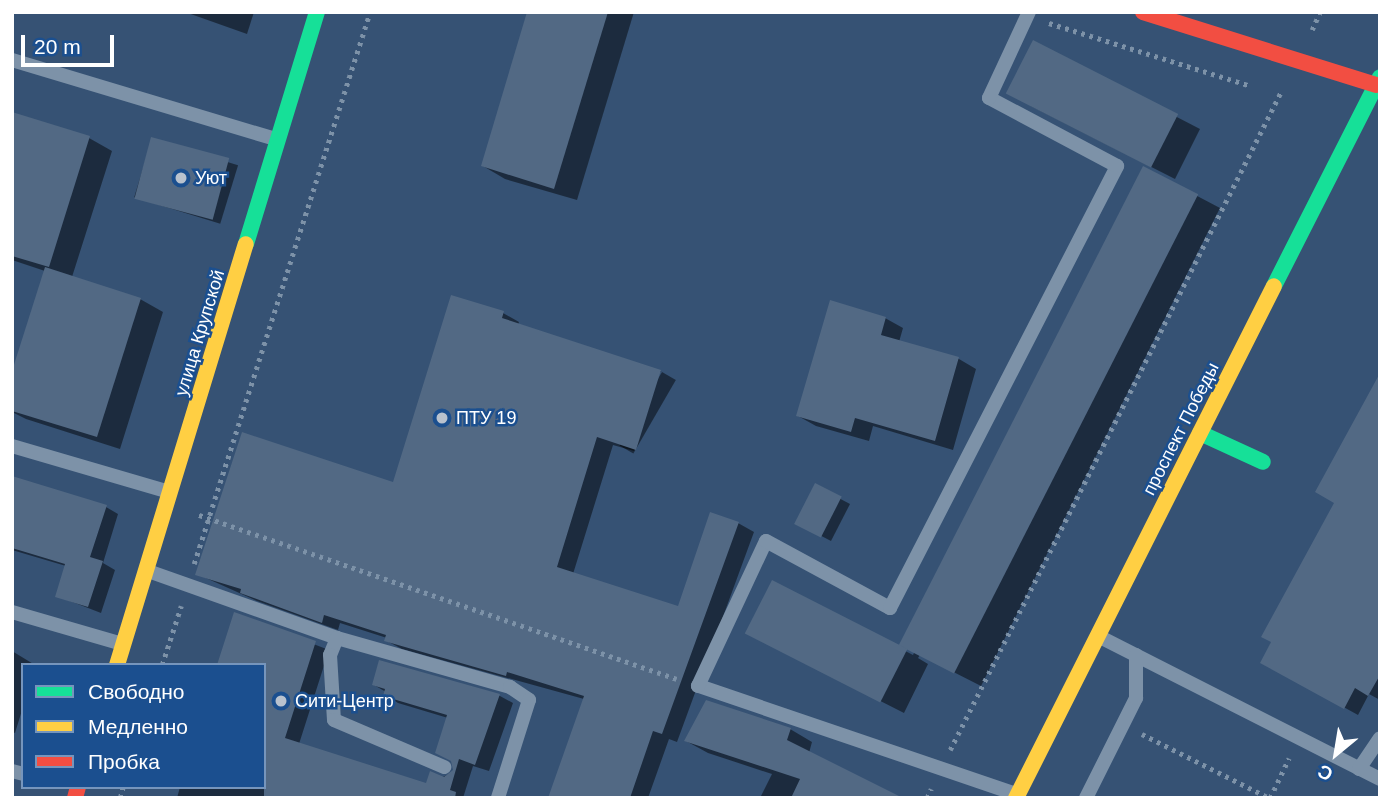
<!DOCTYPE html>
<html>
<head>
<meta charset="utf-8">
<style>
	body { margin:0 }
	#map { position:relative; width:1392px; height:810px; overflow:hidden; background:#365274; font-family:Arial,sans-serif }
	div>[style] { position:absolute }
	.shadow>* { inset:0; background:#0007; transform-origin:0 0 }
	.building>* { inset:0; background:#526984; transform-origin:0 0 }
	.path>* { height:4.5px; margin-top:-2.25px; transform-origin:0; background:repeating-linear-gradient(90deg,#7d92a8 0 3.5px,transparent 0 8.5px) }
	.lane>* { height:14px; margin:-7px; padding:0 7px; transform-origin:7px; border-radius:7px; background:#7d92a8 }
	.fast>* { height:16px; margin:-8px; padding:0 8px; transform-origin:8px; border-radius:8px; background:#16e098 }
	.slow>* { height:16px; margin:-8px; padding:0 8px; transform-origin:8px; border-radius:8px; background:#ffcf43 }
	.jam>* { height:16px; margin:-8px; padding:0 8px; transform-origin:8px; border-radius:8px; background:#f24e42 }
	.dots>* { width:19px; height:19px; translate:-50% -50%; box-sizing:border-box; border:4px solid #1b4f8f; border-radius:50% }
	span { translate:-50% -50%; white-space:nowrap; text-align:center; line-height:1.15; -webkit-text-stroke:5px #1b4f8f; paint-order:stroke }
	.poi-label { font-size:18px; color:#fff }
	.left { translate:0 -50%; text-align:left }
	.street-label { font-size:18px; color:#fff }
	.frame { position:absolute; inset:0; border:14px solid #fff; pointer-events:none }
	.legend { position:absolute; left:21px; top:663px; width:245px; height:126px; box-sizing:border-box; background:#1b4f8f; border:2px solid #7695bc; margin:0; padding:9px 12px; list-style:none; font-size:21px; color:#fff }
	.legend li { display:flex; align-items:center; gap:14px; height:35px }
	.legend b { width:35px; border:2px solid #7695bc }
	.north { position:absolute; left:1301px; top:719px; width:70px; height:70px; -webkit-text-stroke:5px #1b4f8f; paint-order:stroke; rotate:210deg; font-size:19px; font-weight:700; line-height:28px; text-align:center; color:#fff }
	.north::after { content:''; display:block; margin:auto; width:24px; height:32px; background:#fff; clip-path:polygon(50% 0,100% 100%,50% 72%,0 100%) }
	.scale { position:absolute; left:21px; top:35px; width:93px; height:32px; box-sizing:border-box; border:4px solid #fff; border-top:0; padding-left:9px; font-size:21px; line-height:24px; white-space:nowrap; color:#fff; -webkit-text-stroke:5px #1b4f8f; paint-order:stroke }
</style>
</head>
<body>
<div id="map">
	<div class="shadow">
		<i style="clip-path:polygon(185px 12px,254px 12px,247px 34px)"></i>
		<i style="clip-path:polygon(529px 12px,634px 12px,577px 200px,505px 179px,483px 166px)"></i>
		<i style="clip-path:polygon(1034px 43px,1200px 129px,1175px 179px,1031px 106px)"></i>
		<i style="clip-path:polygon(12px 114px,89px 138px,112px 151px,72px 277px,140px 299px,163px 312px,120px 449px,26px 419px,12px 412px,12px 377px,45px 271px,12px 260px)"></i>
		<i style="left:152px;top:139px;width:90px;height:61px;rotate:17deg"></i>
		<i style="clip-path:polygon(1144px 168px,1220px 208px,981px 686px,920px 655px,918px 658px,928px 664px,904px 713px,768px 644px,772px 582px,913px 655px)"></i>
		<i style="clip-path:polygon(503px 313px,519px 322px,518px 325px,662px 372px,659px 372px,634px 451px,613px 445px,573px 574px,679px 609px,738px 523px,754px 532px,677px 742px,669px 739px,648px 798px,550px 798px,584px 699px,402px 649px,387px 641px,387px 638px,340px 623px,338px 630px,257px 601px,197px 574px,394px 484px)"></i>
		<i style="clip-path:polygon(885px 318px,903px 328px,899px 342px,959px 359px,976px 369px,953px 450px,873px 426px,869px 441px,816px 426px,798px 416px)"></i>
		<i style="left:662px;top:372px;width:16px;height:85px;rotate:30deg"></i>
		<i style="clip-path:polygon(1380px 376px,1380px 700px,1369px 694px,1358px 715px,1262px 662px,1336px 502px)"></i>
		<i style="clip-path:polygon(12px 485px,106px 507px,118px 514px,103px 563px,115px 570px,101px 613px,57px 596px,66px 566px,12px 550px)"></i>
		<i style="clip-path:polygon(816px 486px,850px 504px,831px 541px,806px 528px)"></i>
		<i style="clip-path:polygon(235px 614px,329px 650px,299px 744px,427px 785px,455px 771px,448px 718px,398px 703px,385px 695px,386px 692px,374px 685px,380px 662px,500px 696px,513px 703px,489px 771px,473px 766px,463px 798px,177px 798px,180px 787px,264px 787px,264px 665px)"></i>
		<i style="clip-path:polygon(12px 651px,35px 665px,23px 665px,23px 707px,15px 733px,12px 732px)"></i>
		<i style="clip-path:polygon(790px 729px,812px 742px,809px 753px,897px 798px,760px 798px,772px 774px,708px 753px,686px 741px)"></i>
	</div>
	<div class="building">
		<i style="clip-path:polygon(527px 12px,608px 12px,554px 189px,481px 166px)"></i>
		<i style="left:1033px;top:40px;width:163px;height:60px;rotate:27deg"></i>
		<i style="clip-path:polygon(12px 112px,90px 136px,49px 267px,12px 256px)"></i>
		<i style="left:151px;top:137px;width:81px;height:64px;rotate:15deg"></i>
		<i style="left:1143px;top:166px;width:62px;height:538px;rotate:27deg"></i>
		<i style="clip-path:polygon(45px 267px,141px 298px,97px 437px,12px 411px,12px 371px)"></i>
		<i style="clip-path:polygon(451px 295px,504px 311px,502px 318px,661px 370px,636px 450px,597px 437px,557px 567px,678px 606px,710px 512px,739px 522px,662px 734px,653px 731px,630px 798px,548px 798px,584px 696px,507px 672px,506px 676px,384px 641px,386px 635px,324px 615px,322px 623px,240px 593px,241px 589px,195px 575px,242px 432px,393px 482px)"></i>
		<i style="clip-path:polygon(830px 300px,886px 317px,881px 335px,959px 357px,935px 441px,855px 418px,851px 432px,796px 416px)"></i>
		<i style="clip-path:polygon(1380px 373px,1380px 675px,1368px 696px,1355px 688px,1344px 709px,1260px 663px,1271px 642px,1261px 637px,1334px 503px,1315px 492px)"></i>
		<i style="clip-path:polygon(12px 476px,107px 505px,90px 557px,103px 561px,88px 607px,55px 597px,65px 564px,12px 548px)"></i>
		<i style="left:815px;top:483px;width:30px;height:46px;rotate:27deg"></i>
		<i style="left:772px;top:580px;width:152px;height:60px;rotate:27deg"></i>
		<i style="clip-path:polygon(234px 612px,316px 641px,285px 738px,426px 783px,430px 771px,444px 777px,453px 770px,451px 761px,435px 753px,447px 715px,383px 696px,385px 689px,372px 685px,379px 660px,500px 694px,475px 765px,459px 759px,450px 790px,456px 792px,455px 798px,264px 798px,264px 665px,217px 665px)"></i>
		<i style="clip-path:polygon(706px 700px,791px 728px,787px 740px,903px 798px,791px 798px,800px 779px,684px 741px)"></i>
	</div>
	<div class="path">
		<i style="left:1049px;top:23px;width:208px;rotate:17.3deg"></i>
		<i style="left:1312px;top:30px;width:20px;rotate:-66deg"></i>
		<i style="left:199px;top:515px;width:505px;rotate:18.94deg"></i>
		<i style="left:194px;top:564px;width:579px;rotate:-72.32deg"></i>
		<i style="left:162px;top:665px;width:62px;rotate:-72.1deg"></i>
		<i style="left:1142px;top:734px;width:142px;rotate:26.7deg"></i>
		<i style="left:950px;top:750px;width:737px;rotate:-63.3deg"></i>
		<i style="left:120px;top:798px;width:11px;rotate:-75deg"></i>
		<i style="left:927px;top:798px;width:10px;rotate:-66deg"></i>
		<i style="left:1270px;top:798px;width:44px;rotate:-64.6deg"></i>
	</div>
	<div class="lane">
		<i style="left:12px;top:60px;width:276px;rotate:16.7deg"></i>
		<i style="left:12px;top:446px;width:164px;rotate:16.3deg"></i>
		<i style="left:148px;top:571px;width:201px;rotate:19.5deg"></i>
		<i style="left:337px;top:638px;width:180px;rotate:15.8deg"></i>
		<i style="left:510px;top:687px;width:23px;rotate:34deg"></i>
		<i style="left:529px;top:700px;width:103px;rotate:107.6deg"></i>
		<i style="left:12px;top:612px;width:115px;rotate:16.2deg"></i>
		<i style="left:1100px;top:637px;width:314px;rotate:26.9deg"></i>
		<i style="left:337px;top:638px;width:18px;rotate:112deg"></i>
		<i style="left:330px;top:655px;width:65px;rotate:86.5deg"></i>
		<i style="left:334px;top:720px;width:120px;rotate:23.1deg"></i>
		<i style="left:1359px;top:769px;width:37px;rotate:-56deg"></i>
		<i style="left:12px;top:771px;width:11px;rotate:15deg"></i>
		<i style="left:1016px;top:794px;width:336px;rotate:-161.2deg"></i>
		<i style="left:698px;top:686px;width:160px;rotate:-64.9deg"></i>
		<i style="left:766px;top:541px;width:141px;rotate:28.4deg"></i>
		<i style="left:890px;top:608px;width:497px;rotate:-62.8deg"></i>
		<i style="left:1117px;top:166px;width:145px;rotate:-152deg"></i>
		<i style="left:989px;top:98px;width:95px;rotate:-65.1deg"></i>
		<i style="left:1086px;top:798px;width:112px;rotate:-63.4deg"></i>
		<i style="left:1136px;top:698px;width:43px;rotate:-90deg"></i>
	</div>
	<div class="fast">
		<i style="left:246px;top:244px;width:243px;rotate:-73deg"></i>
		<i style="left:1274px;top:286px;width:234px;rotate:-63.1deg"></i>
		<i style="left:1200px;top:433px;width:69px;rotate:24.7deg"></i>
	</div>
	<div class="slow">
		<i style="left:117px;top:665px;width:440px;rotate:-73deg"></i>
		<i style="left:1016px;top:798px;width:573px;rotate:-63.26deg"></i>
	</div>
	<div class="jam">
		<i style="left:1143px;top:12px;width:244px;rotate:17.4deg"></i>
		<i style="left:75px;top:798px;width:11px;rotate:-75deg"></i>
	</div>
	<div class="dots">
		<i style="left:181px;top:178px;background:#b9c2ce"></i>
		<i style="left:442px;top:418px;background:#b9c2ce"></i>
		<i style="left:281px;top:701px;background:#b9c2ce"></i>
	</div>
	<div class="poi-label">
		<span class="left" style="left:195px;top:178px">Уют</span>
		<span class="left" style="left:456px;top:418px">ПТУ 19</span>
		<span class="left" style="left:295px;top:701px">Сити-Центр</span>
	</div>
	<div class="street-label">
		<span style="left:200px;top:333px;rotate:-73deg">улица Крупской</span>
		<span style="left:1181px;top:429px;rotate:-63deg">проспект Победы</span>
	</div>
	<div class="frame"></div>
	<ul class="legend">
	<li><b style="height:9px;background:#16e098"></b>Свободно</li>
	<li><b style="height:9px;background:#ffcf43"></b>Медленно</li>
	<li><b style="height:9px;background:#f24e42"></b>Пробка</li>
	</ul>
	<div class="north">С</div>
	<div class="scale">20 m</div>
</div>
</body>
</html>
